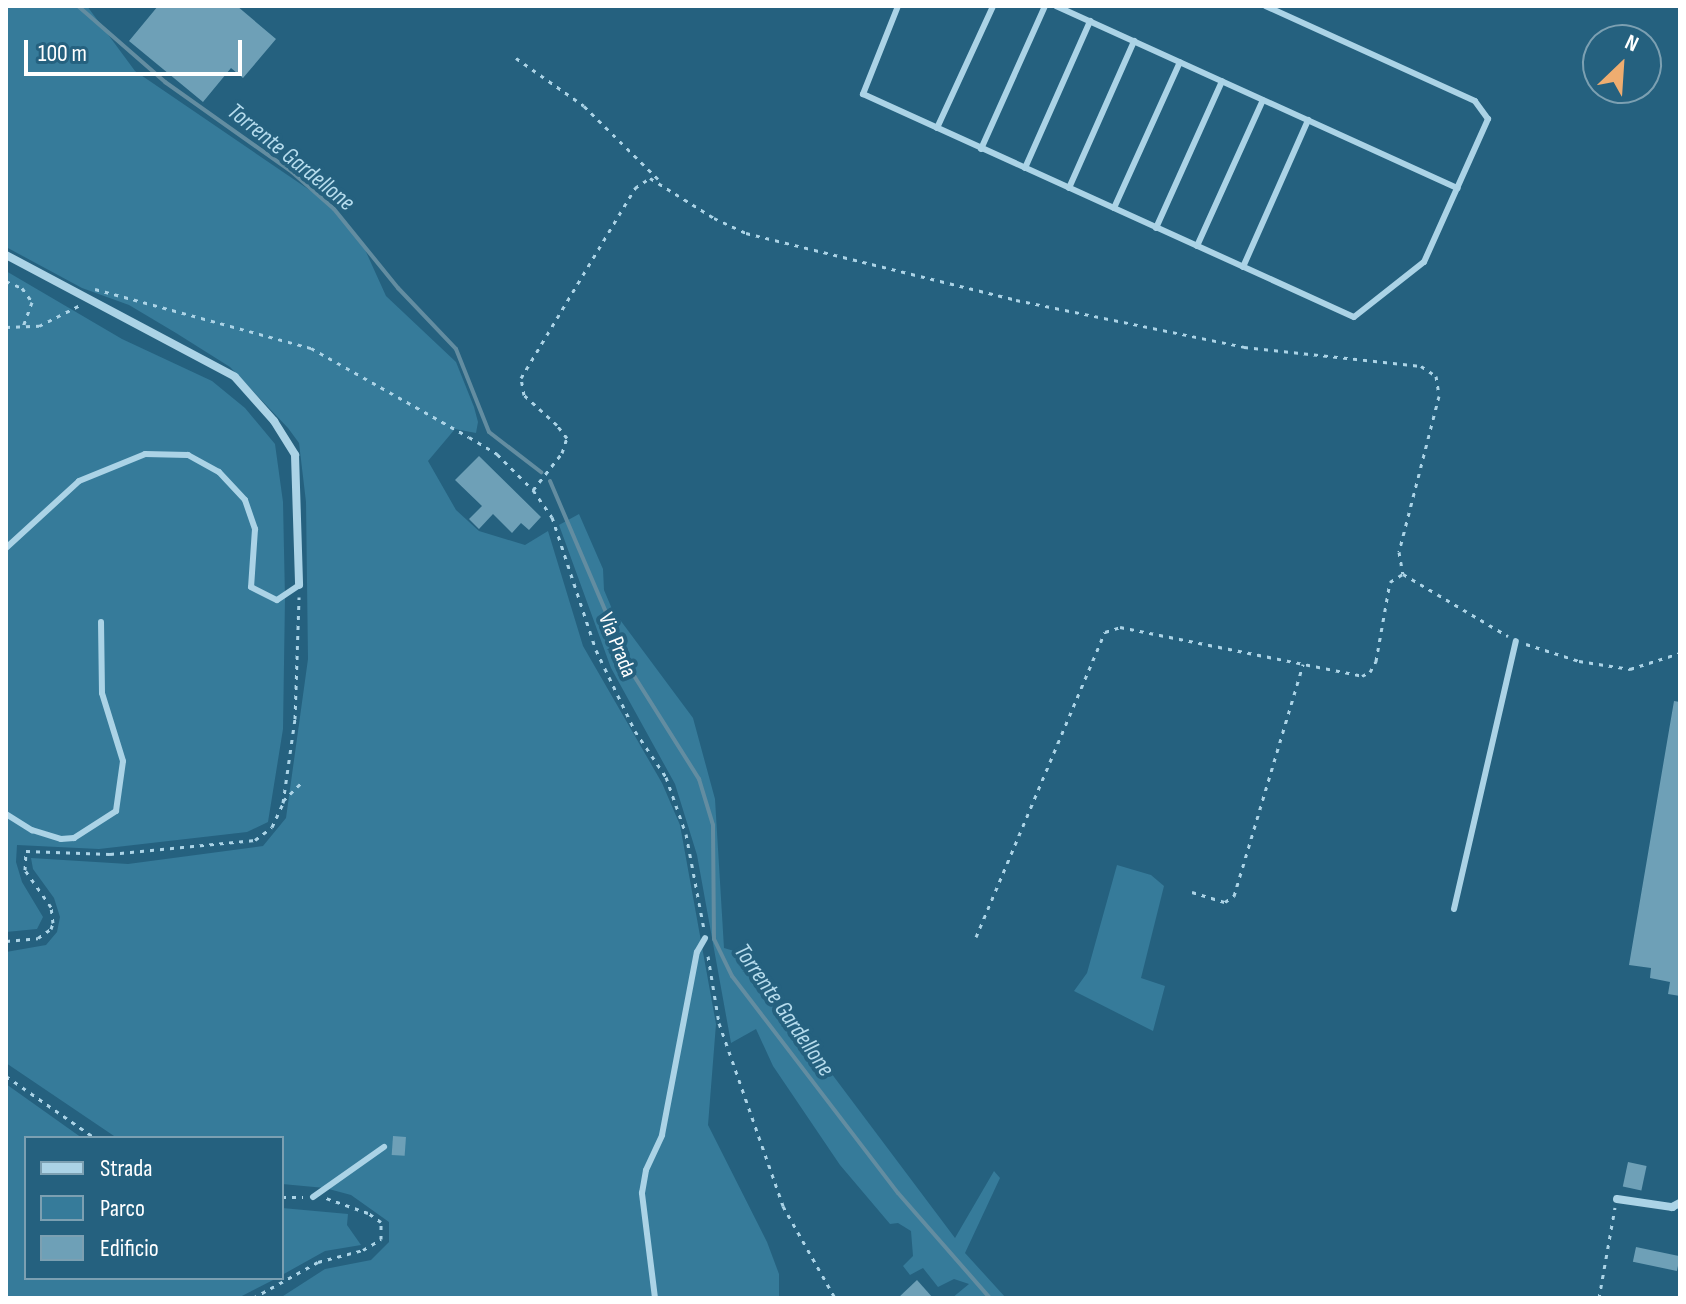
<!DOCTYPE html>
<html>
<head>
<meta charset="utf-8">
<style>
	body { margin:0 }
	#map { position:relative; width:1686px; height:1304px; overflow:hidden; background:#25617f; font-family:"Sofia Sans Condensed",sans-serif }
	div>[style] { position:absolute }
	.green>* { inset:0; background:#367b9a }
	.stream>* { height:4px; margin:-2px; padding:0 2px; transform-origin:2px; border-radius:2px; background:#638da1 }
	.building>* { inset:0; background:#6ea0b7; transform-origin:0 0 }
	.path>* { height:3px; margin-top:-1.5px; transform-origin:0; background:repeating-linear-gradient(90deg,#abd3e6 0 4px,transparent 0 10px) }
	.service>* { height:6px; margin:-3px; padding:0 3px; transform-origin:3px; border-radius:3px; background:#abd3e6 }
	.minor>* { height:8px; margin:-4px; padding:0 4px; transform-origin:4px; border-radius:4px; background:#abd3e6 }
	span { translate:-50% -50%; white-space:nowrap; text-align:center; line-height:1.15; -webkit-text-stroke:8px #25617f; paint-order:stroke }
	.street-label { font-size:22px; color:#fff }
	.water-label { font-size:24px; color:#b6dced; font-style:italic }
	.frame { position:absolute; inset:0; border:8px solid #fff; pointer-events:none }
	.legend { position:absolute; left:24px; top:1136px; width:260px; height:144px; box-sizing:border-box; background:#25617f; border:2px solid #7ca0b2; margin:0; padding:10px 14px; list-style:none; font-size:24px; color:#fff }
	.legend li { display:flex; align-items:center; gap:16px; height:40px }
	.legend b { width:40px; border:2px solid #7ca0b2 }
	.north { position:absolute; left:1582px; top:24px; width:80px; height:80px; box-sizing:border-box; background:#25617f; border:2px solid #7ca0b2; border-radius:50%; rotate:25deg; font-size:22px; font-weight:700; line-height:32px; text-align:center; color:#fff }
	.north::after { content:''; display:block; margin:auto; width:28px; height:36px; background:#efad70; clip-path:polygon(50% 0,100% 100%,50% 72%,0 100%) }
	.scale { position:absolute; left:24px; top:40px; width:218px; height:36px; box-sizing:border-box; border:4px solid #fff; border-top:0; padding-left:10px; font-size:24px; line-height:28px; white-space:nowrap; color:#fff; -webkit-text-stroke:6px #25617f; paint-order:stroke }
</style>
</head>
<body>
<div id="map">
	<div class="green">
		<i style="clip-path:polygon(6px 6px,87px 6px,135px 71px,333px 206px,362px 243px,386px 296px,456px 362px,474px 407px,478px 422px,476px 433px,455px 429px,428px 461px,456px 510px,479px 531px,525px 545px,548px 531px,583px 646px,662px 783px,680px 825px,716px 1024px,708px 1125px,767px 1242px,779px 1274px,779px 1298px,280px 1298px,325px 1269px,371px 1260px,389px 1242px,389px 1222px,351px 1195px,325px 1188px,282px 1184px,282px 1138px,117px 1138px,6px 1063px,6px 952px,46px 945px,57px 932px,60px 917px,54px 898px,33px 869px,31px 858px,128px 864px,263px 846px,286px 818px,308px 659px,306px 502px,299px 443px,288px 428px,230px 367px,176px 333px,129px 305px,82px 288px,6px 247px)"></i>
		<i style="clip-path:polygon(6px 271px,122px 339px,212px 381px,245px 408px,275px 444px,283px 502px,285px 598px,283px 729px,268px 822px,247px 832px,99px 849px,17px 845px,16px 862px,22px 882px,43px 917px,37px 929px,6px 932px)"></i>
		<i style="clip-path:polygon(579px 514px,603px 569px,604px 590px,612px 609px,693px 718px,715px 799px,724px 948px,741px 953px,955px 1238px,994px 1171px,1000px 1178px,965px 1253px,1006px 1298px,952px 1298px,969px 1284px,954px 1279px,938px 1287px,923px 1268px,910px 1275px,903px 1266px,913px 1256px,911px 1231px,898px 1223px,890px 1224px,840px 1165px,773px 1066px,756px 1029px,731px 1043px,697px 855px,675px 784px,611px 668px,559px 525px)"></i>
		<i style="clip-path:polygon(1117px 865px,1151px 875px,1164px 886px,1141px 978px,1165px 986px,1153px 1031px,1074px 991px,1087px 973px)"></i>
		<i style="clip-path:polygon(6px 1084px,82px 1138px,26px 1138px,26px 1278px,277px 1278px,238px 1298px,6px 1298px)"></i>
		<i style="clip-path:polygon(282px 1208px,348px 1214px,347px 1225px,361px 1245px,325px 1251px,282px 1275px)"></i>
	</div>
	<div class="stream">
		<i style="left:78px;top:6px;width:116px;rotate:41.1deg"></i>
		<i style="left:165px;top:82px;width:156px;rotate:35.3deg"></i>
		<i style="left:292px;top:172px;width:56px;rotate:41.4deg"></i>
		<i style="left:334px;top:209px;width:102px;rotate:51deg"></i>
		<i style="left:398px;top:288px;width:84px;rotate:46.4deg"></i>
		<i style="left:456px;top:349px;width:89px;rotate:68.3deg"></i>
		<i style="left:489px;top:432px;width:66px;rotate:37.6deg"></i>
		<i style="left:550px;top:481px;width:207px;rotate:66.9deg"></i>
		<i style="left:631px;top:671px;width:128px;rotate:57.8deg"></i>
		<i style="left:699px;top:779px;width:48px;rotate:73.1deg"></i>
		<i style="left:713px;top:825px;width:114px;rotate:89.5deg"></i>
		<i style="left:714px;top:939px;width:41px;rotate:64.1deg"></i>
		<i style="left:732px;top:976px;width:273px;rotate:52.6deg"></i>
		<i style="left:898px;top:1193px;width:140px;rotate:48.8deg"></i>
	</div>
	<div class="building">
		<i style="clip-path:polygon(158px 6px,237px 6px,276px 39px,243px 78px,231px 68px,203px 102px,129px 41px)"></i>
		<i style="clip-path:polygon(479px 456px,541px 517px,529px 530px,521px 523px,512px 533px,493px 514px,479px 529px,469px 519px,482px 506px,455px 480px)"></i>
		<i style="clip-path:polygon(1674px 701px,1680px 702px,1680px 996px,1668px 994px,1670px 982px,1650px 978px,1651px 968px,1629px 965px)"></i>
		<i style="left:393px;top:1136px;width:13px;height:19px;rotate:4deg"></i>
		<i style="left:1628px;top:1162px;width:19px;height:25px;rotate:12deg"></i>
		<i style="left:1636px;top:1247px;width:45px;height:15px;rotate:12deg"></i>
		<i style="clip-path:polygon(917px 1280px,933px 1298px,898px 1298px)"></i>
	</div>
	<div class="path">
		<i style="left:516px;top:58px;width:83px;rotate:35.2deg"></i>
		<i style="left:584px;top:106px;width:104px;rotate:44.6deg"></i>
		<i style="left:6px;top:281px;width:17px;rotate:24deg"></i>
		<i style="left:22px;top:288px;width:17px;rotate:54deg"></i>
		<i style="left:32px;top:302px;width:27px;rotate:110deg"></i>
		<i style="left:95px;top:289px;width:224px;rotate:15.3deg"></i>
		<i style="left:311px;top:348px;width:181px;rotate:29.4deg"></i>
		<i style="left:469px;top:437px;width:33px;rotate:31deg"></i>
		<i style="left:497px;top:454px;width:51px;rotate:45deg"></i>
		<i style="left:533px;top:490px;width:33px;rotate:55deg"></i>
		<i style="left:552px;top:517px;width:140px;rotate:71.7deg"></i>
		<i style="left:596px;top:650px;width:90px;rotate:64.3deg"></i>
		<i style="left:635px;top:731px;width:55px;rotate:56deg"></i>
		<i style="left:666px;top:777px;width:60px;rotate:70.7deg"></i>
		<i style="left:686px;top:834px;width:97px;rotate:79.3deg"></i>
		<i style="left:6px;top:327px;width:33px;rotate:-2deg"></i>
		<i style="left:39px;top:326px;width:46px;rotate:-27.1deg"></i>
		<i style="left:533px;top:490px;width:47px;rotate:-51.9deg"></i>
		<i style="left:562px;top:453px;width:16px;rotate:-72deg"></i>
		<i style="left:567px;top:438px;width:16px;rotate:-128deg"></i>
		<i style="left:557px;top:425px;width:45px;rotate:-137.7deg"></i>
		<i style="left:524px;top:395px;width:17px;rotate:-100deg"></i>
		<i style="left:521px;top:378px;width:222px;rotate:-59deg"></i>
		<i style="left:635px;top:188px;width:18px;rotate:-34deg"></i>
		<i style="left:650px;top:178px;width:75px;rotate:32deg"></i>
		<i style="left:714px;top:218px;width:35px;rotate:25deg"></i>
		<i style="left:746px;top:233px;width:278px;rotate:13.9deg"></i>
		<i style="left:1016px;top:300px;width:233px;rotate:11.6deg"></i>
		<i style="left:1244px;top:347px;width:178px;rotate:6.1deg"></i>
		<i style="left:1421px;top:366px;width:18px;rotate:34deg"></i>
		<i style="left:1436px;top:376px;width:20px;rotate:81deg"></i>
		<i style="left:1439px;top:396px;width:161px;rotate:104.4deg"></i>
		<i style="left:1399px;top:552px;width:22px;rotate:80deg"></i>
		<i style="left:1526px;top:644px;width:56px;rotate:17.8deg"></i>
		<i style="left:1579px;top:661px;width:52px;rotate:8.9deg"></i>
		<i style="left:1630px;top:669px;width:52px;rotate:-17.7deg"></i>
		<i style="left:283px;top:801px;width:28px;rotate:-45deg"></i>
		<i style="left:1192px;top:892px;width:34px;rotate:17deg"></i>
		<i style="left:1225px;top:902px;width:11px;rotate:-34deg"></i>
		<i style="left:1234px;top:896px;width:242px;rotate:-73.4deg"></i>
		<i style="left:976px;top:937px;width:331px;rotate:-67.1deg"></i>
		<i style="left:1105px;top:632px;width:16px;rotate:-18deg"></i>
		<i style="left:1120px;top:627px;width:247px;rotate:11.4deg"></i>
		<i style="left:1362px;top:676px;width:9px;rotate:-27deg"></i>
		<i style="left:1370px;top:672px;width:13px;rotate:-61deg"></i>
		<i style="left:1376px;top:661px;width:80px;rotate:-80deg"></i>
		<i style="left:1390px;top:582px;width:15px;rotate:-32deg"></i>
		<i style="left:1403px;top:574px;width:122px;rotate:30.6deg"></i>
		<i style="left:6px;top:941px;width:32px;rotate:-5deg"></i>
		<i style="left:38px;top:938px;width:16px;rotate:-35deg"></i>
		<i style="left:51px;top:929px;width:6px;rotate:-72deg"></i>
		<i style="left:53px;top:923px;width:16px;rotate:-97deg"></i>
		<i style="left:51px;top:907px;width:45px;rotate:-125.1deg"></i>
		<i style="left:25px;top:870px;width:19px;rotate:-87deg"></i>
		<i style="left:26px;top:851px;width:84px;rotate:2deg"></i>
		<i style="left:110px;top:854px;width:146px;rotate:-5.5deg"></i>
		<i style="left:255px;top:840px;width:21px;rotate:-37deg"></i>
		<i style="left:272px;top:827px;width:26px;rotate:-65deg"></i>
		<i style="left:283px;top:803px;width:85px;rotate:-81.9deg"></i>
		<i style="left:295px;top:719px;width:122px;rotate:-88.1deg"></i>
		<i style="left:708px;top:956px;width:68px;rotate:80.7deg"></i>
		<i style="left:719px;top:1023px;width:194px;rotate:70.7deg"></i>
		<i style="left:783px;top:1206px;width:106px;rotate:60.5deg"></i>
		<i style="left:6px;top:1076px;width:108px;rotate:34.9deg"></i>
		<i style="left:282px;top:1197px;width:21px"></i>
		<i style="left:253px;top:1298px;width:74px;rotate:-29deg"></i>
		<i style="left:318px;top:1262px;width:47px;rotate:-14.9deg"></i>
		<i style="left:363px;top:1250px;width:21px;rotate:-31deg"></i>
		<i style="left:381px;top:1239px;width:17px;rotate:-90deg"></i>
		<i style="left:381px;top:1222px;width:16px;rotate:-145deg"></i>
		<i style="left:368px;top:1213px;width:45px;rotate:-160.3deg"></i>
		<i style="left:1599px;top:1298px;width:92px;rotate:-80deg"></i>
	</div>
	<div class="service">
		<i style="left:898px;top:6px;width:95px;rotate:111.7deg"></i>
		<i style="left:863px;top:94px;width:539px;rotate:24.43deg"></i>
		<i style="left:1354px;top:317px;width:89px;rotate:-38.2deg"></i>
		<i style="left:1424px;top:262px;width:157px;rotate:-65.9deg"></i>
		<i style="left:1488px;top:119px;width:22px;rotate:-126deg"></i>
		<i style="left:1475px;top:101px;width:230px;rotate:-155.6deg"></i>
		<i style="left:1056px;top:6px;width:441px;rotate:24.4deg"></i>
		<i style="left:937px;top:128px;width:134px;rotate:-65.3deg"></i>
		<i style="left:981px;top:149px;width:157px;rotate:-65.9deg"></i>
		<i style="left:1025px;top:168px;width:161px;rotate:-66.1deg"></i>
		<i style="left:1069px;top:188px;width:161px;rotate:-66.1deg"></i>
		<i style="left:1114px;top:208px;width:160px;rotate:-65.7deg"></i>
		<i style="left:1156px;top:228px;width:161px;rotate:-65.8deg"></i>
		<i style="left:1197px;top:246px;width:160px;rotate:-65.7deg"></i>
		<i style="left:1243px;top:267px;width:161px;rotate:-66.1deg"></i>
		<i style="left:6px;top:548px;width:99px;rotate:-42.5deg"></i>
		<i style="left:79px;top:481px;width:71px;rotate:-22.2deg"></i>
		<i style="left:145px;top:454px;width:43px;rotate:1.3deg"></i>
		<i style="left:188px;top:455px;width:35px;rotate:29deg"></i>
		<i style="left:219px;top:472px;width:38px;rotate:47deg"></i>
		<i style="left:245px;top:500px;width:31px;rotate:71deg"></i>
		<i style="left:255px;top:529px;width:58px;rotate:93.9deg"></i>
		<i style="left:251px;top:587px;width:29px;rotate:27deg"></i>
		<i style="left:277px;top:600px;width:27px;rotate:-34deg"></i>
		<i style="left:6px;top:814px;width:31px;rotate:32deg"></i>
		<i style="left:32px;top:830px;width:30px;rotate:17deg"></i>
		<i style="left:61px;top:839px;width:13px;rotate:-4deg"></i>
		<i style="left:74px;top:838px;width:50px;rotate:-32.7deg"></i>
		<i style="left:116px;top:811px;width:50px;rotate:-82deg"></i>
		<i style="left:123px;top:761px;width:71px;rotate:-107.2deg"></i>
		<i style="left:102px;top:693px;width:71px;rotate:-90.8deg"></i>
		<i style="left:1454px;top:909px;width:275px;rotate:-77deg"></i>
		<i style="left:313px;top:1197px;width:87px;rotate:-35.2deg"></i>
		<i style="left:655px;top:1298px;width:106px;rotate:-97.1deg"></i>
		<i style="left:642px;top:1193px;width:23px;rotate:-80deg"></i>
		<i style="left:646px;top:1170px;width:38px;rotate:-65deg"></i>
		<i style="left:662px;top:1135px;width:186px;rotate:-79.2deg"></i>
		<i style="left:697px;top:952px;width:16px;rotate:-60deg"></i>
	</div>
	<div class="minor">
		<i style="left:6px;top:255px;width:259px;rotate:28deg"></i>
		<i style="left:235px;top:377px;width:59px;rotate:48.4deg"></i>
		<i style="left:274px;top:421px;width:40px;rotate:58deg"></i>
		<i style="left:295px;top:455px;width:130px;rotate:88.2deg"></i>
		<i style="left:1617px;top:1199px;width:56px;rotate:8.3deg"></i>
		<i style="left:1672px;top:1207px;width:9px;rotate:-27deg"></i>
	</div>
	<div class="street-label">
		<span style="left:617px;top:645px;rotate:68deg">Via Prada</span>
	</div>
	<div class="water-label">
		<span style="left:291px;top:157px;rotate:39deg">Torrente Gardellone</span>
		<span style="left:784px;top:1010px;rotate:55deg">Torrente Gardellone</span>
	</div>
	<div class="frame"></div>
	<ul class="legend">
	<li><b style="height:10px;background:#abd3e6"></b>Strada</li>
	<li><b style="height:22px;background:#367b9a"></b>Parco</li>
	<li><b style="height:22px;background:#6ea0b7"></b>Edificio</li>
	</ul>
	<div class="north">N</div>
	<div class="scale">100 m</div>
</div>
</body>
</html>
